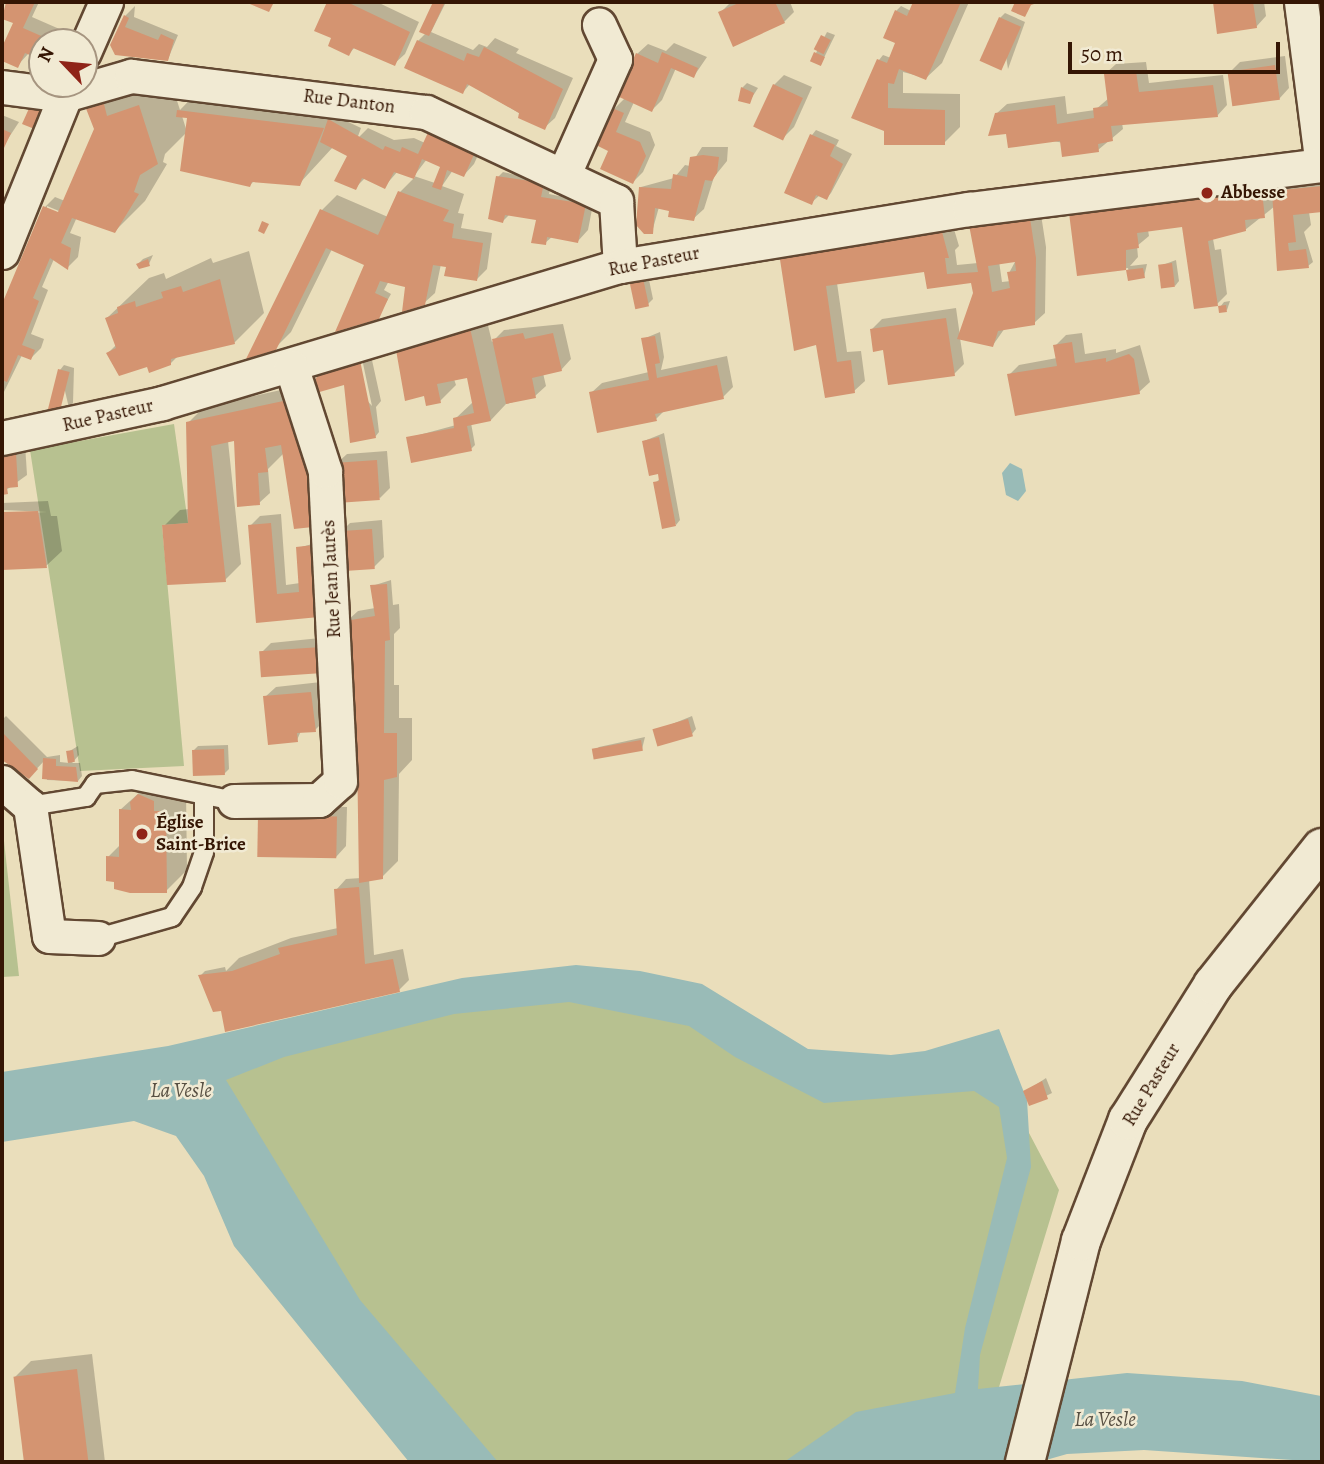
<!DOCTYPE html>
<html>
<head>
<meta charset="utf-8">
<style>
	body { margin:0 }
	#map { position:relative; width:1324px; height:1464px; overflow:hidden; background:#eadebb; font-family:Alegreya,serif }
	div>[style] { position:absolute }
	.green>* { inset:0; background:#b7c190 }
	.water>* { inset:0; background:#99bbb7 }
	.shadow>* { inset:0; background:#0003 }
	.building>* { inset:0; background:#d49471; transform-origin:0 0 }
	.roads { filter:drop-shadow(2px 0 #624832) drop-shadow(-2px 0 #624832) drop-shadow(0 2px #624832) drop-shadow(0 -2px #624832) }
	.lane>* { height:18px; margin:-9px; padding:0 9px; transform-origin:9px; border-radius:9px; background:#f1ead3 }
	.street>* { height:33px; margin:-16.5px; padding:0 16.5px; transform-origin:16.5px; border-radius:16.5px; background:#f1ead3 }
	.secondary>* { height:38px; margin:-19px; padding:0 19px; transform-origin:19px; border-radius:19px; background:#f1ead3 }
	.dots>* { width:19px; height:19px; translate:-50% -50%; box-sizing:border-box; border:4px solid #f1ead3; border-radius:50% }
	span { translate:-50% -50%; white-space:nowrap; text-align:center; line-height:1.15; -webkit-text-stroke:5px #f1ead3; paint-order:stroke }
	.street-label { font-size:19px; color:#351604 }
	.poi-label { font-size:19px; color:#351604; font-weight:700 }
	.left { translate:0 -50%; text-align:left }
	.water-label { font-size:21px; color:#585043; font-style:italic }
	.frame { position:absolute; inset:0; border:4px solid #351604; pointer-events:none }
	.north { position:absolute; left:28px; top:28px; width:70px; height:70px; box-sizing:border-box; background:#f1ead3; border:2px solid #a69580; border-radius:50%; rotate:296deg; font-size:19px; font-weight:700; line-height:28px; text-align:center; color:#351604 }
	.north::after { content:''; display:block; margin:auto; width:24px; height:32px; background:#8f2418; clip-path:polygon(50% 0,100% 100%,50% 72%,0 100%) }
	.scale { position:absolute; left:1068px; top:42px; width:212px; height:32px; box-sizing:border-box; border:4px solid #351604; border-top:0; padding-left:9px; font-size:21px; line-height:24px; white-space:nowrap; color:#351604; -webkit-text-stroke:5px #f1ead3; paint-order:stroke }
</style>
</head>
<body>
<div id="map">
	<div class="green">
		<i style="clip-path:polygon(174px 424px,188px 523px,162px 525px,184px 766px,80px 771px,30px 450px)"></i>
		<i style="clip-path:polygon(2px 823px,19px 976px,2px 977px)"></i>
		<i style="clip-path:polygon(559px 984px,749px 1027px,831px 1076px,998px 1074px,1059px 1190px,978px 1456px,958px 1462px,447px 1462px,170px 1111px,210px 1045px)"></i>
	</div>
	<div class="water">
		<i style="clip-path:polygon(1010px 463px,1022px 469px,1026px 491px,1018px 501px,1006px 495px,1002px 473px)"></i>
		<i style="clip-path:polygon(576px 965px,640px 971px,702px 984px,808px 1049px,891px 1055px,925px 1051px,999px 1029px,1027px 1100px,1031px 1167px,980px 1355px,978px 1389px,1127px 1373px,1242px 1381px,1321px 1396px,1322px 1462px,1144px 1450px,1067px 1454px,1039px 1462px,784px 1462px,856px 1412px,955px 1393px,965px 1328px,1007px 1158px,999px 1107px,974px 1091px,824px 1103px,735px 1057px,689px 1026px,569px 1002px,454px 1014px,284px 1057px,226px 1080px,360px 1300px,498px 1462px,409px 1462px,234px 1246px,204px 1176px,176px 1136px,134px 1121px,2px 1142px,2px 1072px,168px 1046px,462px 978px)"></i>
	</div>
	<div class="shadow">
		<i style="clip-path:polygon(8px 2px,39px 2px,32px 17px,64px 31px,59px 42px,42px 42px,42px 58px,29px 53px,17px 66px,2px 59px,15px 22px,2px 18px)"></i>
		<i style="clip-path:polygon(329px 2px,377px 2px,419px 22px,405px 54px,394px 64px,355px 47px,349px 54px,334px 38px,317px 30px)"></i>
		<i style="clip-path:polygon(435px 2px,446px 2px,431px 32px,473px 50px,479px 44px,487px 47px,495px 38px,519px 49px,516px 53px,573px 78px,555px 118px,544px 128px,470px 84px,463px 92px,418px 41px,426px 33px,422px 32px)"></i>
		<i style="clip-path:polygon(731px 2px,790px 2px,794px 12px,784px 22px,720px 13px)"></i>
		<i style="clip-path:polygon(915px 2px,969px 2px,942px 63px,926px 78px,903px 72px,903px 93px,960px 94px,960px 127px,944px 143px,854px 117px,879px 60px,883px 55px,891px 58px,900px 36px,896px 11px,901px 6px,911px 11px)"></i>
		<i style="clip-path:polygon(1264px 2px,1266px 16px,1256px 27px,1215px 3px)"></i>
		<i style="clip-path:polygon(135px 6px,134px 17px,178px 35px,168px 59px,116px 53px,125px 16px)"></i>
		<i style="clip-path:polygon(1005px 13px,1025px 22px,1008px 69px,1000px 18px)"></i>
		<i style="clip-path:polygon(827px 32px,835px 35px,821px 64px,816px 53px)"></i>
		<i style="clip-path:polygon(674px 43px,707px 57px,694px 76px,676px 68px,662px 100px,652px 110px,634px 102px,625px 122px,650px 132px,655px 145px,643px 172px,633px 182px,610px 150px,598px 145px,614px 109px,625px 98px,637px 54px,648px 44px,666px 51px)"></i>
		<i style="clip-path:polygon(1285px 56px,1289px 88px,1279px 99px,1229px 73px,1240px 62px)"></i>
		<i style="clip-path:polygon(1146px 62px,1149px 83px,1223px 75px,1227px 105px,1217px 116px,1122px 123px,1123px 129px,1098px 150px,1008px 132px,996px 114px,1007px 104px,1065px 96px,1067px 114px,1095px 110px,1109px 98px,1105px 74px,1116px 64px)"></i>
		<i style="clip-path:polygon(784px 75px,812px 87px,794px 127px,784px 137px,774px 85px)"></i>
		<i style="clip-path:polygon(evenodd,169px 76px,180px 110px,208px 81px,353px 99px,344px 120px,361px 128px,357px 139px,368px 128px,394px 140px,414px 138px,425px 143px,488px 133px,474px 164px,464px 175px,453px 170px,442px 186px,464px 194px,458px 213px,464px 214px,461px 228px,492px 233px,487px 269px,477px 279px,441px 264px,435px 293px,424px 303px,407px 286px,390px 279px,384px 290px,391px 294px,378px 317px,367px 264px,332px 249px,291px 332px,275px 348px,322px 210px,337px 195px,388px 217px,400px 192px,415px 177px,398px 171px,384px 187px,365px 178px,355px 188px,349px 155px,333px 147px,299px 184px,255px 180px,250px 185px,187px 132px,165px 154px,163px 162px,167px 164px,145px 201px,115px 231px,77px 217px,70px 233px,81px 237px,78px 257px,68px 267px,54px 259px,42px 287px,48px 290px,31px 334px,44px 339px,41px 348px,31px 358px,22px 355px,2px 396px,2px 309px,45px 207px,55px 197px,65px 201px,96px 129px,87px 107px,169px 76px,182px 116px,189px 117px,187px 132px,182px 116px,169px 76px,427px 159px,442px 166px,435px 183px,414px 176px,427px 159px,169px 76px,47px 206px,59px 211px,59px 215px,47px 209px,47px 206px)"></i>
		<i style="clip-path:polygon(747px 83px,758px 88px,749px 102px,742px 88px)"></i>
		<i style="clip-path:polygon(2px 115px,19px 122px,2px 148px)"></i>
		<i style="clip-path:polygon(816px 130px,839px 140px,836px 146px,852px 154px,831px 193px,827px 198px,820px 195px,811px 203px,812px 135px)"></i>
		<i style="clip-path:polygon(702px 147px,728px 147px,727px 161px,714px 177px,704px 209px,693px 219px,659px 207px,652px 232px,641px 187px,674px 178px,685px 165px,690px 166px)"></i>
		<i style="clip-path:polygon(524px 168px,553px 173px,549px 194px,559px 196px,567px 188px,595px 194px,588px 230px,578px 241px,553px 236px,545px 243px,538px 219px,510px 214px,503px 221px,498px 177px,503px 172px,516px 175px)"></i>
		<i style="clip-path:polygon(1322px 173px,1322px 210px,1309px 212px,1311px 225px,1304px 232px,1313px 262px,1308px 266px,1278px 269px,1275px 206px,1245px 230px,1213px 239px,1215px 250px,1221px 249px,1227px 294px,1217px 304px,1187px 225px,1148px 230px,1149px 236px,1137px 246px,1138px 257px,1130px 266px,1147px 264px,1144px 277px,1130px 279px,1128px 268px,1079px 274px,1081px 203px,1272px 183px,1273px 193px,1290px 176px)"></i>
		<i style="clip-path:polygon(evenodd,1040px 208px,1046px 247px,1045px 313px,1034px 323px,1005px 328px,993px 345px,960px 338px,964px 364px,954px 374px,884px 348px,872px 329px,882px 319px,956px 308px,960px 336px,975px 293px,973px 281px,926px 270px,837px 283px,847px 352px,861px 351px,865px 381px,854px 391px,817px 343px,781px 254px,951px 219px,959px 246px,955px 250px,957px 265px,978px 263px,1040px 208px,1016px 260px,1009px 273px,1011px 281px,1002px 282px,999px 261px,1016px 260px)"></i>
		<i style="clip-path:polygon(249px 251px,264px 313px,234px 343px,178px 356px,170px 364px,147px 365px,108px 353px,117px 344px,107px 318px,149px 278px,164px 273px,166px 279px,211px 258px,213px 263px)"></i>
		<i style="clip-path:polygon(153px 255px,149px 264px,138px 264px,143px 259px)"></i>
		<i style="clip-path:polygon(1176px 260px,1179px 281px,1175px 286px,1160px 266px)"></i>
		<i style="clip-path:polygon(648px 275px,653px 299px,648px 304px,632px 282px)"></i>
		<i style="clip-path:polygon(1230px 301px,1227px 310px,1220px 307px,1224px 302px)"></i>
		<i style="clip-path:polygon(485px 313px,492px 342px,504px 330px,563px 324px,571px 359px,561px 370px,543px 373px,546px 386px,535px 396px,506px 404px,491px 420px,471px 423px,475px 445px,471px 449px,408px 438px,456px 425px,455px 419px,473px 402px,468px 376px,454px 379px,456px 385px,440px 401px,426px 394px,398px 350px)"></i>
		<i style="clip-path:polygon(660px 332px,664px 357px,661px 370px,727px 356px,733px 387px,723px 397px,665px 410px,656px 419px,591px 393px,602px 383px,649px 372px,643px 339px)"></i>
		<i style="clip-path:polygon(1082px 333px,1085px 354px,1116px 349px,1116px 353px,1140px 345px,1150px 382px,1139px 392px,1009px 375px,1019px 365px,1057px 358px,1055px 346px,1066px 335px)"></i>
		<i style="clip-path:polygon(370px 351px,381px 401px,376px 407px,379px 432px,375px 437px,333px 362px,372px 406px,361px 354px)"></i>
		<i style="clip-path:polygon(64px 365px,74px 368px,73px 403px,69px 408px,60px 370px)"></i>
		<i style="clip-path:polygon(303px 385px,313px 525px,284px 453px,268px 469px,270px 493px,259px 503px,240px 438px,228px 441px,241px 564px,225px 580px,164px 526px,180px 510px,189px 509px,188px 423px,204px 407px)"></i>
		<i style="clip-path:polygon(664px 433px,680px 520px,676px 525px,655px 483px,661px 478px,644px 441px)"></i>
		<i style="clip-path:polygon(25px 444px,27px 475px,2px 493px,2px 447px)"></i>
		<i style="clip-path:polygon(387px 451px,390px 488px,380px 498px,336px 464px,347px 454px)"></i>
		<i style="clip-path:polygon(48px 501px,51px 516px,57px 516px,62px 551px,46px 566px,2px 568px,2px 514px,47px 512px,2px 510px,2px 503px)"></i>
		<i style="clip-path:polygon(281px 514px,286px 585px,300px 583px,298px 548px,319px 542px,318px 615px,258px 621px,250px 526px,260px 516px)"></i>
		<i style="clip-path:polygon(382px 520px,384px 557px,374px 567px,340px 533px,350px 523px)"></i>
		<i style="clip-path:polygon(391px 580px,393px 605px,399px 604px,400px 628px,394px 634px,394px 685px,399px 685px,399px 718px,412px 718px,412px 760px,399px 774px,398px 861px,382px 877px,369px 879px,374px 955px,403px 949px,409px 980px,399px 990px,222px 1007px,200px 976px,205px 971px,225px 967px,226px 971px,239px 958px,291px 938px,338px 928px,336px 890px,346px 879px,361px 878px,358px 749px,347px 621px,358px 611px,375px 608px,372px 586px)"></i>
		<i style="clip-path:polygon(330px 637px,333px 661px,261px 653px,271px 643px)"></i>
		<i style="clip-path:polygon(321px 682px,325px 720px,315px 730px,301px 731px,297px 740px,265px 697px,276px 687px)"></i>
		<i style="clip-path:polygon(6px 716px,47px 757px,60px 755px,60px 762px,69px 763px,68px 752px,78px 746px,79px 755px,72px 763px,80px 763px,82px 776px,78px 781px,47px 780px,45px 760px,29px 777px,2px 758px,2px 720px)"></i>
		<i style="clip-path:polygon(692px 716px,696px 729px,692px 734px,655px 731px)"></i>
		<i style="clip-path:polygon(645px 737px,642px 749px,594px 752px,599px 747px)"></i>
		<i style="clip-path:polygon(228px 745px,229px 769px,224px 774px,194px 750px,198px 746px)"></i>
		<i style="clip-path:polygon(160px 774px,186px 791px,187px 870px,166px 891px,108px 857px,120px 845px,120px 810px)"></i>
		<i style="clip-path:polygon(270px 805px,347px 807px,346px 846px,336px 857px)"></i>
		<i style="clip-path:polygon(1046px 1078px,1052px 1093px,1030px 1104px,1025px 1092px)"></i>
		<i style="clip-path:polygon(92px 1354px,105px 1462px,25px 1462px,15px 1377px,31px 1361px)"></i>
	</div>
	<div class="building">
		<i style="clip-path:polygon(6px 2px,35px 2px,23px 28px,55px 42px,42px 42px,42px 60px,25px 53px,18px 68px,2px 61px,2px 47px,13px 23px,2px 19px)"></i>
		<i style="clip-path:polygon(245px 2px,274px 2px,269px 12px)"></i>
		<i style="clip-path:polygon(327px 2px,347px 2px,410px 32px,395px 66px,353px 48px,349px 56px,328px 46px,331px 38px,314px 31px)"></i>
		<i style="clip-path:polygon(433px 2px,445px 2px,429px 36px,419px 32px)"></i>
		<i style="clip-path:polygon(741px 2px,775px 2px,785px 23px,733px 47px,718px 12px)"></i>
		<i style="clip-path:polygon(913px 2px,961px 2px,926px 80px,899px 69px,894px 84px,888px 83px,888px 108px,945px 110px,945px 145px,884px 145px,884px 131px,851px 118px,877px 59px,887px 63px,895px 43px,883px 38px,895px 10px,907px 16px)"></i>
		<i style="clip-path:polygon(1015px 2px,1040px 2px,1031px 5px,1025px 17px,1011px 11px)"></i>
		<i style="clip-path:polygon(1213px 2px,1253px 2px,1257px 28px,1217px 34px)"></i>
		<i style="clip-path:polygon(124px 15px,129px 18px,125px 27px,158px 40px,161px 34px,174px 40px,168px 61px,115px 55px,110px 45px)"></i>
		<i style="left:999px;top:17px;width:24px;height:48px;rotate:24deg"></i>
		<i style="left:821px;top:35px;width:11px;height:16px;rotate:27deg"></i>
		<i style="clip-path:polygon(417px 40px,464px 61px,467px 53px,479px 57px,484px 47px,563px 89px,545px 130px,518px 118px,519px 113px,467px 84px,463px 94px,404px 68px)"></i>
		<i style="clip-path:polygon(662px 52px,698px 68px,694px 78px,671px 68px,652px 112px,617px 96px,636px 53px,658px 63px)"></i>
		<i style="left:814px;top:52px;width:12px;height:10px;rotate:24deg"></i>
		<i style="left:1275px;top:65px;width:35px;height:48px;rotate:82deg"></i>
		<i style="clip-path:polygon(1130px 70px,1136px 71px,1139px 92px,1213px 85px,1218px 117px,1111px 126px,1113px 141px,1098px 144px,1099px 152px,1062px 157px,1060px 141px,1008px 148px,1006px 134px,988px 136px,995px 113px,1055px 105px,1057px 124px,1094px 118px,1093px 108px,1108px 106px,1104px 74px)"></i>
		<i style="left:773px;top:84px;width:33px;height:47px;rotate:25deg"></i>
		<i style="clip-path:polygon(741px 87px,754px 93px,750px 104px,738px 101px)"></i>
		<i style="clip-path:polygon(103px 100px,107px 116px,139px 105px,158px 164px,140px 175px,134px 192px,139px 194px,115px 233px,72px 218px,61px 243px,71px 248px,68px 270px,50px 258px,33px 298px,39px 301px,22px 345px,35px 350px,31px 360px,18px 355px,7px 382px,2px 380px,2px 304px,43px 206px,58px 212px,94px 129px,85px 106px)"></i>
		<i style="clip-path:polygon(31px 104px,40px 105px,44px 114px,37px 130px,22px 124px)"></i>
		<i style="clip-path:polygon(612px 108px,624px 113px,616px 132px,640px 142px,646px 156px,633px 184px,600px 169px,608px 151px,596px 145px)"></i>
		<i style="clip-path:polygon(177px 110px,324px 128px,300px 186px,252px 182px,250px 187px,180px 171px,187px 118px,176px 117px)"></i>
		<i style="clip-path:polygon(328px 119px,383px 150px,385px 146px,400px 152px,402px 147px,418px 154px,432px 124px,479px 143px,464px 177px,447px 170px,441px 190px,432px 187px,440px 167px,422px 159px,414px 179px,394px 172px,385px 189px,362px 178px,356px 190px,334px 181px,347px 156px,320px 142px)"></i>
		<i style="clip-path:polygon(2px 129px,11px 133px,4px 148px,2px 147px)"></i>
		<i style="clip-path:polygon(810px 134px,835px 145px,830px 156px,843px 164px,827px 200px,816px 195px,812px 205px,784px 193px)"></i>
		<i style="clip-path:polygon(703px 155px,719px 157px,717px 173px,712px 181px,705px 180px,694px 221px,668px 217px,669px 211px,655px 208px,653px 234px,644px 234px,636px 225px,639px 187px,671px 189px,673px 174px,687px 177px,690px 157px)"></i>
		<i style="clip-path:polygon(496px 176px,544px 183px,541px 197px,586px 204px,578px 243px,547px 237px,546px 245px,531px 243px,536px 220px,505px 215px,503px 223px,488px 219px)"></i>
		<i style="clip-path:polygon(1322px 186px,1322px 212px,1293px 215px,1296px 242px,1288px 243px,1289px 251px,1306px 249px,1309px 268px,1277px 271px,1272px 191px)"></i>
		<i style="clip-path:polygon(398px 191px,449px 210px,443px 221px,454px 224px,452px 238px,483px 243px,477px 281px,444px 276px,446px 267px,433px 265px,425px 305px,402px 312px,405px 287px,380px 281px,375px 293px,388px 299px,379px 319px,335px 332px,364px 265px,326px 248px,276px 350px,246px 359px,320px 209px,378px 235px)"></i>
		<i style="clip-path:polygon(1262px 192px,1265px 218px,1245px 220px,1246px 231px,1208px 241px,1218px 306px,1194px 309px,1182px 227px,1137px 233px,1139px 248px,1126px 250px,1126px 270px,1143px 268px,1145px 278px,1128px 281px,1126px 270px,1077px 276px,1069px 213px)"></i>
		<i style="clip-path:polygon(evenodd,1030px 218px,1036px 258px,1035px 325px,998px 331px,993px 347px,957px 339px,973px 293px,971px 283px,927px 289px,924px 272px,826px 286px,837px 362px,851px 360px,855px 393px,825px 398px,816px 345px,794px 351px,779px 253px,941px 228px,949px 258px,945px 258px,947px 274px,978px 272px,969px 225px,1030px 218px,1015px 262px,1016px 271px,1007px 272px,1010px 288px,992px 292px,988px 266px,1015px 262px)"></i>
		<i style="clip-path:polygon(262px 221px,269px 224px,264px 234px,258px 231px)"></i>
		<i style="clip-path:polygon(148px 259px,150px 266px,139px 269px,136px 264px)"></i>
		<i style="left:1172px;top:263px;width:24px;height:14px;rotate:83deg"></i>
		<i style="left:643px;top:278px;width:29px;height:14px;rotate:78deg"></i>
		<i style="clip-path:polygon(220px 279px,235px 344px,171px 359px,171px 365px,149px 373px,147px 367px,119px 376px,106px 353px,116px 348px,105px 318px,118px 313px,117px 307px,135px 301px,136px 307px,163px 298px,161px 292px,181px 286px,183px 292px)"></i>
		<i style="left:1226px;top:305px;width:7px;height:8px;rotate:82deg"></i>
		<i style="clip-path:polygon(946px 318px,955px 376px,888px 385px,883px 350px,873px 352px,870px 329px)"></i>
		<i style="clip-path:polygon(470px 328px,491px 421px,467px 426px,472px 451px,411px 463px,406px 437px,454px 428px,453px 418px,474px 413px,467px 378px,437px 384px,441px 403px,426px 406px,424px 396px,405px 401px,396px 350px)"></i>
		<i style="clip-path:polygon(523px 333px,525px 339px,553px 333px,562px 371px,532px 378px,536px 398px,506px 404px,492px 339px)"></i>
		<i style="clip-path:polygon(655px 336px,660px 363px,655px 364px,657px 378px,717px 365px,724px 399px,655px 414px,657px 421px,597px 433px,589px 392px,649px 380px,641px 338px)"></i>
		<i style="clip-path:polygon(1072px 342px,1075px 363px,1106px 358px,1106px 362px,1129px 354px,1134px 359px,1140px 394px,1015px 416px,1007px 374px,1057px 366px,1053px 345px)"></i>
		<i style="clip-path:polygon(360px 360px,376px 438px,350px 443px,344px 385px,316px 393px,313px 383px,320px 372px)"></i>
		<i style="left:58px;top:369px;width:12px;height:43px;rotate:14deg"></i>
		<i style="clip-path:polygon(288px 400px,311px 488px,313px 527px,294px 529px,281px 445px,265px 448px,268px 472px,258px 473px,260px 505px,237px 507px,234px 441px,211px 446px,226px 582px,167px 585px,162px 525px,188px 523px,186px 422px)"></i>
		<i style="clip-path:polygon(659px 437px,676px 526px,662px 529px,653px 482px,659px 481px,658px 474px,649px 476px,642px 441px)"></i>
		<i style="clip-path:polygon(16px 453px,18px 487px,7px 488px,8px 494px,2px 495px,2px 455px)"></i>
		<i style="left:377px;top:460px;width:40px;height:43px;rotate:86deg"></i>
		<i style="clip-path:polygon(38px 511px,47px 568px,2px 570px,2px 512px)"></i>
		<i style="clip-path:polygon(271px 523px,277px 594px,299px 592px,296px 547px,314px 545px,319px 617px,256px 623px,248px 525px)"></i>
		<i style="left:372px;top:529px;width:40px;height:34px;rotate:86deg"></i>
		<i style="clip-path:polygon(387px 584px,390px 640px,385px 641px,384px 733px,397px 733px,397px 777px,384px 780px,383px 879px,359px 883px,357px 749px,345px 621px,375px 616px,370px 585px)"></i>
		<i style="left:321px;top:647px;width:26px;height:62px;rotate:86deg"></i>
		<i style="clip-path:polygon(311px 692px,316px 732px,297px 733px,298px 742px,268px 745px,263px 696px)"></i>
		<i style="left:688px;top:719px;width:18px;height:37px;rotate:74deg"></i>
		<i style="clip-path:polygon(2px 732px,38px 769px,29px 779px,2px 760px)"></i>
		<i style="left:641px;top:740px;width:11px;height:50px;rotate:80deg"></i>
		<i style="left:224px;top:749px;width:26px;height:32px;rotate:88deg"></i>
		<i style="left:73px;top:750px;width:12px;height:7px;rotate:81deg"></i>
		<i style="clip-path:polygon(43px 758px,56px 759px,56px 766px,76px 767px,78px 782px,42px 779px)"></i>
		<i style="clip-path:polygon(138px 794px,154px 801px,154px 811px,166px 811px,167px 893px,130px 893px,114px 889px,114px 882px,106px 881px,106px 856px,119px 857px,119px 809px,131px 810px,130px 802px)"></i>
		<i style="left:258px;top:815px;width:79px;height:42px;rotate:1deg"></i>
		<i style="clip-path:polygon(359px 887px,365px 964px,393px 959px,400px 992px,225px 1032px,221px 1011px,213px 1012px,198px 975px,232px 971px,280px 954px,278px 948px,337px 935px,334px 889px)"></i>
		<i style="clip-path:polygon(1042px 1081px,1048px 1099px,1029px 1106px,1023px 1091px)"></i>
		<i style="left:77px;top:1369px;width:94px;height:64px;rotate:83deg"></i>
	</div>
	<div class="roads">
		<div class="lane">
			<i style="left:30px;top:806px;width:57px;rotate:-9.1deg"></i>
			<i style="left:86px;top:797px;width:16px;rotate:-55deg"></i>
			<i style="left:95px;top:784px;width:37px;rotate:-6deg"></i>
			<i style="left:132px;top:780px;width:104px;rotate:11.6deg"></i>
			<i style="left:98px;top:938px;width:77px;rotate:-15.8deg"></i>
			<i style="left:172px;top:917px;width:36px;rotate:-56deg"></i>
			<i style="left:192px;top:887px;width:37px;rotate:-71deg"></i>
			<i style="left:204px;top:852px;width:54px;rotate:-90deg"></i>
		</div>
		<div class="street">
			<i style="left:1301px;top:2px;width:164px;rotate:82.7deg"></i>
			<i style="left:84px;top:52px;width:55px;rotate:-66.3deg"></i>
			<i style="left:2px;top:87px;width:64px;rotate:7.2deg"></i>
			<i style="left:65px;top:95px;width:69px;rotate:-16.1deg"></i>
			<i style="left:131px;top:76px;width:297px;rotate:7deg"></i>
			<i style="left:426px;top:112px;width:210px;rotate:25.1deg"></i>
			<i style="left:616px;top:201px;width:65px;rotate:86.5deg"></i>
			<i style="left:563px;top:176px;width:128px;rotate:-66deg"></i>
			<i style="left:615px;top:59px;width:38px;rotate:-115deg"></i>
			<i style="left:2px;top:252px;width:181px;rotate:-68deg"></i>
			<i style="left:2px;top:438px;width:164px;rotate:-12.3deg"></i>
			<i style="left:162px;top:403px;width:478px;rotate:-16.7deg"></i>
			<i style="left:620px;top:266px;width:354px;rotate:-9.3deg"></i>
			<i style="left:969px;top:209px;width:356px;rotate:-7.1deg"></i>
			<i style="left:2px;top:782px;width:37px;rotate:41deg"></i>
			<i style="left:30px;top:806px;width:131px;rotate:81.7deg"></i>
			<i style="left:49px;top:936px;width:49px;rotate:2.3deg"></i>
			<i style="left:234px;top:801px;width:85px;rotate:-0.7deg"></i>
			<i style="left:319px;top:800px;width:28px;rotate:-42deg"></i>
			<i style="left:340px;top:781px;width:310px;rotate:-92.8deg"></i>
			<i style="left:325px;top:471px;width:110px;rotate:-107.9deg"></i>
		</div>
		<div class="secondary">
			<i style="left:1025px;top:1462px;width:228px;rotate:-75.8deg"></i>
			<i style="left:1081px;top:1241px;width:130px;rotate:-68.8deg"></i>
			<i style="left:1128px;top:1120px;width:160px;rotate:-57.8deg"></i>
			<i style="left:1213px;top:985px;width:175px;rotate:-51.5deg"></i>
		</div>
	</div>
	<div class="dots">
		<i style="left:1207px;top:193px;background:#8f2418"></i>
		<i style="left:142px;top:834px;background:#8f2418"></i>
	</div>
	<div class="street-label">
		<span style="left:349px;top:102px;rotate:7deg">Rue Danton</span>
		<span style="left:654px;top:262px;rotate:-11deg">Rue Pasteur</span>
		<span style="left:108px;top:416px;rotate:-13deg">Rue Pasteur</span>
		<span style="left:332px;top:579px;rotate:-93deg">Rue Jean Jaurès</span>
		<span style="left:1152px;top:1085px;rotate:-59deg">Rue Pasteur</span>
	</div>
	<div class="poi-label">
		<span class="left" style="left:1221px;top:193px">Abbesse</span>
		<span class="left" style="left:156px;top:834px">Église<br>Saint-Brice</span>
	</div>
	<div class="water-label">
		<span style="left:181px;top:1090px">La Vesle</span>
		<span style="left:1105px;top:1419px">La Vesle</span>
	</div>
	<div class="frame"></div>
	<div class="north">N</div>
	<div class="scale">50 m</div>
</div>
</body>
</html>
